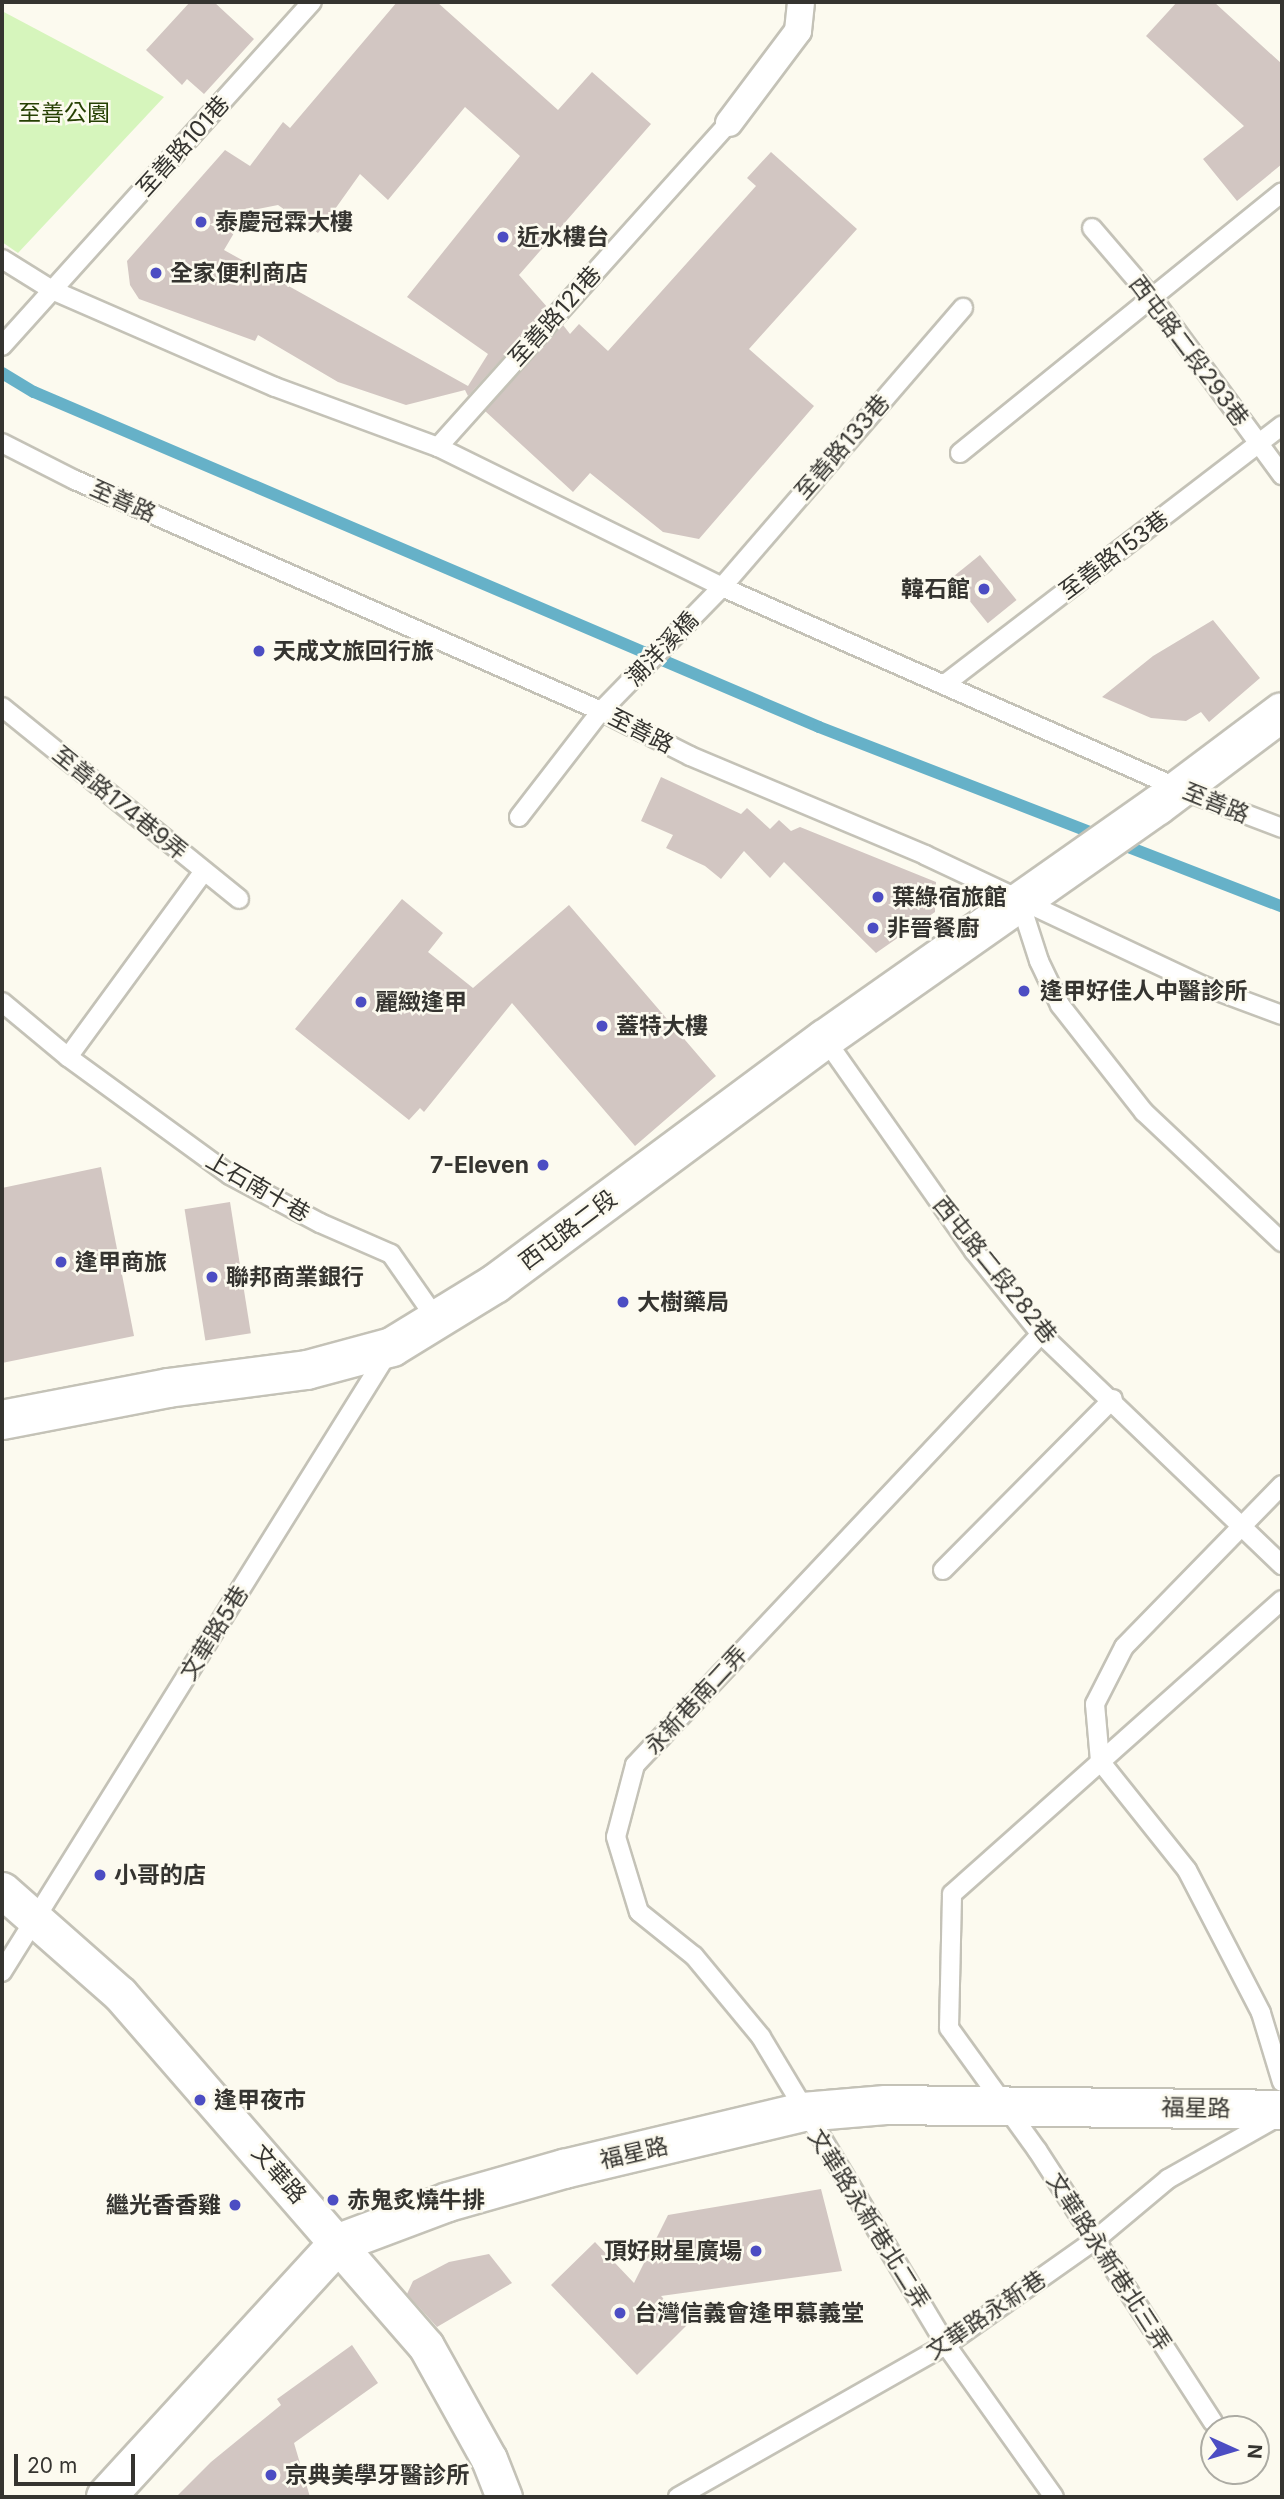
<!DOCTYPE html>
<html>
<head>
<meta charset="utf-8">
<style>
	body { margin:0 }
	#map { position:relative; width:1284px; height:2499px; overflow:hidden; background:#fcfaef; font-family:Inter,"Noto Sans TC",sans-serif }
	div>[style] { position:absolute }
	.green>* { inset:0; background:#d6f5bc }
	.stream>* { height:12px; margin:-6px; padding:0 6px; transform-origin:6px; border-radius:6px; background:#66b1c8 }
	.building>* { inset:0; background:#d2c6c2; transform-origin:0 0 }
	.roads { filter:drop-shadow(2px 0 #c4c2b7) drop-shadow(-2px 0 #c4c2b7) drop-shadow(0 2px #c4c2b7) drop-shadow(0 -2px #c4c2b7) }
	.service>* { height:18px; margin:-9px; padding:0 9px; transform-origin:9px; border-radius:9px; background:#fff }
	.pedestrian>* { height:26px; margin:-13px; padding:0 13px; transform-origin:13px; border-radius:13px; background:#fff }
	.minor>* { height:35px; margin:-17.5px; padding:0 17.5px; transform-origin:17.5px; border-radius:17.5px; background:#fff }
	.tertiary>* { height:38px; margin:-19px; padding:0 19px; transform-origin:19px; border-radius:19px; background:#fff }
	.dots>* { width:19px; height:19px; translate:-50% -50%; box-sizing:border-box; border:4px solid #fcfaef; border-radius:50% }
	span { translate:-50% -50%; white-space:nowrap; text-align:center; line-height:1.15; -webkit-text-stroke:5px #fcfaef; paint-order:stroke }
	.park-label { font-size:23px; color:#264003 }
	.street-label { font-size:23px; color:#353430 }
	.poi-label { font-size:23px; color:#353430; font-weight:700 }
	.left { translate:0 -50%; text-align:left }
	.right { translate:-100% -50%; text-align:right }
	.frame { position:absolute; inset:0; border:4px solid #353430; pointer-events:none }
	.north { position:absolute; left:1200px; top:2415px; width:70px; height:70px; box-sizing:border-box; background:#fcfaef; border:2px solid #acaba3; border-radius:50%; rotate:94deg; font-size:19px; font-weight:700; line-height:28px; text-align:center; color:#353430 }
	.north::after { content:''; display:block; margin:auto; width:24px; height:32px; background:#4c4dc3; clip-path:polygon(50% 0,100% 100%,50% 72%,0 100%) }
	.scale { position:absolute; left:14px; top:2454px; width:121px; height:32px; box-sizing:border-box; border:4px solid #353430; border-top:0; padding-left:9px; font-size:21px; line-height:24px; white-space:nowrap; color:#353430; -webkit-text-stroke:5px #fcfaef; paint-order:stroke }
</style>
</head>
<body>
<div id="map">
	<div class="green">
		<i style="clip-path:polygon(2px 11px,164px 97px,18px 253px,2px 242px)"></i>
	</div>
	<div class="stream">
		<i style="left:2px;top:373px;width:37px;rotate:31deg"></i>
		<i style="left:34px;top:392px;width:853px;rotate:23.11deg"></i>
		<i style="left:819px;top:727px;width:497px;rotate:21.2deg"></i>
	</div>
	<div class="building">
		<i style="clip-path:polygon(190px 2px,214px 2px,254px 39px,204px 94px,187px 79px,182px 85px,146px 50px)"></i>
		<i style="clip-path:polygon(evenodd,397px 2px,437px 2px,558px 110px,592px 72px,651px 124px,519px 275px,548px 308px,468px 396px,465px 390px,406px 405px,338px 382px,258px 335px,255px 341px,139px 299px,130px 285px,127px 261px,225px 150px,250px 166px,283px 122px,290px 128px,397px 2px,465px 107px,520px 156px,407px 297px,488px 354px,468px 386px,224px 250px,247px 211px,278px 205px,318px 233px,360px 174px,388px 200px,465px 107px)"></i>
		<i style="clip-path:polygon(1177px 2px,1214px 2px,1282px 64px,1282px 164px,1237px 201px,1203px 159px,1244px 126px,1146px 36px)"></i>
		<i style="clip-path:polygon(771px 152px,857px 229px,749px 349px,814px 406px,699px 539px,663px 532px,590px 473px,573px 492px,485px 411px,563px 325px,570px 334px,579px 324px,608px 351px,756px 186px,747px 178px)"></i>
		<i style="left:980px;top:555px;width:58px;height:37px;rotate:51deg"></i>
		<i style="clip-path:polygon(1213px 620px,1260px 678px,1209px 722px,1201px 712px,1186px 721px,1151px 718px,1102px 697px,1153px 656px)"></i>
		<i style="clip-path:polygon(661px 777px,741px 814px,747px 808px,770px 829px,779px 820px,791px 831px,800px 827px,936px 882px,935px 912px,876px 953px,784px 862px,770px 878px,744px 851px,721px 879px,705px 866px,666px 848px,673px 835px,641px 821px)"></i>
		<i style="clip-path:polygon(402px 899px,443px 933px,428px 952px,473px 988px,569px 905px,716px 1076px,635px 1146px,512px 1003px,424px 1112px,420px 1108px,409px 1120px,295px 1029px)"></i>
		<i style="clip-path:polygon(101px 1167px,134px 1336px,2px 1363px,2px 1188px)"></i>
		<i style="left:230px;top:1202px;width:133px;height:46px;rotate:81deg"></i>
		<i style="clip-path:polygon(821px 2189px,842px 2271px,661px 2296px,688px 2324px,637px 2375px,551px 2285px,595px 2242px,634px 2283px,668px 2215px)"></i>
		<i style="clip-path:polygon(489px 2254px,512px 2283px,437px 2327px,407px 2294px,413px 2281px,449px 2262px)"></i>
		<i style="clip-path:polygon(352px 2345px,378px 2383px,294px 2443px,310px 2497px,176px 2497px,211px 2462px,281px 2405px,277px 2399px)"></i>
	</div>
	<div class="roads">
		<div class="service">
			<i style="left:1092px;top:228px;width:92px;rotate:49.4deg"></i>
			<i style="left:1152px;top:298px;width:220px;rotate:53.7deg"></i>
			<i style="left:2px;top:259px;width:59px;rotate:31.8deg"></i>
			<i style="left:52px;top:290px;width:243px;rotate:23.5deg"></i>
			<i style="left:275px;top:387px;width:174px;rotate:20.2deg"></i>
			<i style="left:438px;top:447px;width:317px;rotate:26.2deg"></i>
			<i style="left:722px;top:587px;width:501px;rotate:23.8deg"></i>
			<i style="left:1180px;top:789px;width:109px;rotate:20.9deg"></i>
			<i style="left:2px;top:346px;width:463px;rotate:-48deg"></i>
			<i style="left:2px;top:443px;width:82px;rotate:26.9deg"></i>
			<i style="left:75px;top:480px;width:574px;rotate:23.71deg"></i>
			<i style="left:601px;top:711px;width:100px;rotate:26.8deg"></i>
			<i style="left:690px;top:756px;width:255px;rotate:22.8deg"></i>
			<i style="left:925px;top:855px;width:308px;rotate:25.2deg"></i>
			<i style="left:1204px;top:986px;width:83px;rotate:20.4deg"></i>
			<i style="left:438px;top:447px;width:435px;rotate:-48.1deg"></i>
			<i style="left:960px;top:453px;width:414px;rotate:-39deg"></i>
			<i style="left:945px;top:684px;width:425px;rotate:-37.5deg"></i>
			<i style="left:2px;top:707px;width:305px;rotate:39deg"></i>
			<i style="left:519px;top:817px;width:134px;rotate:-52.3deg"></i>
			<i style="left:601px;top:711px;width:173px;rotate:-45.7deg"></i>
			<i style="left:722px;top:587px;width:369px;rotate:-49.2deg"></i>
			<i style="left:1020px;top:902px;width:62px;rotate:72.1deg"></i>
			<i style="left:1039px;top:961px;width:49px;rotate:64.5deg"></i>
			<i style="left:1060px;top:1005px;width:136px;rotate:51.9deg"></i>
			<i style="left:1144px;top:1112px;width:190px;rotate:43.3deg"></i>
			<i style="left:2px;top:1002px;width:86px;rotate:39.8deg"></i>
			<i style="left:68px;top:1057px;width:200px;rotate:36.1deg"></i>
			<i style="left:230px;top:1175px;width:102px;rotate:28.1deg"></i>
			<i style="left:320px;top:1223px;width:77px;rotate:23.6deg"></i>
			<i style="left:391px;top:1254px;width:80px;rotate:55.1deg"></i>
			<i style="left:825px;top:1039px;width:259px;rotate:54.9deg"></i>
			<i style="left:974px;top:1251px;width:107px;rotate:51.1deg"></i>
			<i style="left:1041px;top:1334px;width:334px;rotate:43.8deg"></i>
			<i style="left:68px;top:1057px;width:230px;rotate:-53.8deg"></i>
			<i style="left:1041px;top:1334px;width:592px;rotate:133.29deg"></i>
			<i style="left:635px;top:1765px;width:74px;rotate:104.8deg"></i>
			<i style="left:616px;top:1837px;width:78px;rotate:73deg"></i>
			<i style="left:639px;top:1912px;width:70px;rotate:38.7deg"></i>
			<i style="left:694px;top:1956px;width:105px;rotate:50.4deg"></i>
			<i style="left:761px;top:2037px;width:359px;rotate:59deg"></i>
			<i style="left:946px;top:2345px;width:186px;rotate:54.6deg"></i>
			<i style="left:1282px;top:1485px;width:226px;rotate:134.3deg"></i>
			<i style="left:1124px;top:1647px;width:64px;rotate:117deg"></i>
			<i style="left:1095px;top:1704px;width:57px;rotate:85deg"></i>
			<i style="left:1100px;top:1761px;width:139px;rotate:51.4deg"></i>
			<i style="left:1187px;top:1870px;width:161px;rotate:62.6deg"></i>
			<i style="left:1261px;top:2013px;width:72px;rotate:73.1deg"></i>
			<i style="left:943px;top:1570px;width:241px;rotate:-45.2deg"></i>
			<i style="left:2px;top:1972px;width:732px;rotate:-58.07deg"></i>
			<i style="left:1213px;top:2422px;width:324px;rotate:-122.9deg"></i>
			<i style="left:1037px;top:2150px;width:150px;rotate:-125.8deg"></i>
			<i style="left:949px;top:2028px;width:134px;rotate:-88.7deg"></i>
			<i style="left:952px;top:1894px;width:442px;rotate:-41.7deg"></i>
			<i style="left:678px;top:2497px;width:308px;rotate:-29.6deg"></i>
			<i style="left:946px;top:2345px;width:182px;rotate:-35.2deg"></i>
			<i style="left:1095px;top:2240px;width:95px;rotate:-39.9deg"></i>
			<i style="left:1168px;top:2179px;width:124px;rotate:-29.5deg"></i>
		</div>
		<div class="pedestrian">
			<i style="left:729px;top:123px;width:115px;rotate:-53.1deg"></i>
			<i style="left:798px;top:31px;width:29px;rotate:-84deg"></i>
		</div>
		<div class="minor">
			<i style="left:2px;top:1890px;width:157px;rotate:41.4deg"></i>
			<i style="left:120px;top:1994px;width:466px;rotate:49deg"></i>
			<i style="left:426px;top:2346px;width:129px;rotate:60.9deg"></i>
			<i style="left:489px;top:2459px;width:41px;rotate:68.5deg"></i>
		</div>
		<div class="tertiary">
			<i style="left:2px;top:1420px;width:169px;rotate:-10.9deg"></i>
			<i style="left:168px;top:1388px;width:140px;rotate:-7.4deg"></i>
			<i style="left:307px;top:1370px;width:88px;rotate:-15.1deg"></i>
			<i style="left:392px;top:1347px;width:121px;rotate:-31.5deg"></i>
			<i style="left:495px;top:1284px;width:411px;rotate:-36.6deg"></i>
			<i style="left:825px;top:1039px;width:406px;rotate:-35.1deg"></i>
			<i style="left:1157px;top:806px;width:156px;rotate:-36.9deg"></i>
			<i style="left:106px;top:2497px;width:345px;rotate:-47.5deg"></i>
			<i style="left:339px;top:2243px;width:116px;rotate:-20.6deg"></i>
			<i style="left:448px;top:2202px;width:121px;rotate:-15.9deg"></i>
			<i style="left:564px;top:2169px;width:246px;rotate:-13.4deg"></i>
			<i style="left:803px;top:2112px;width:83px;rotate:-4.8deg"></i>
			<i style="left:886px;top:2105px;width:396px;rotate:0.7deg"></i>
		</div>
	</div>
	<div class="dots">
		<i style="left:201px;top:222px;background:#4c4dc3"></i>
		<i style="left:503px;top:237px;background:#4c4dc3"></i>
		<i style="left:156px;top:273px;background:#4c4dc3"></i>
		<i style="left:984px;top:589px;background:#4c4dc3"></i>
		<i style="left:259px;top:651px;background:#4c4dc3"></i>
		<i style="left:878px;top:897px;background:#4c4dc3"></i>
		<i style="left:873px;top:928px;background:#4c4dc3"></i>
		<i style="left:1024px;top:991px;background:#4c4dc3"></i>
		<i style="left:361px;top:1002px;background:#4c4dc3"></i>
		<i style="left:602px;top:1026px;background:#4c4dc3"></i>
		<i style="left:543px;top:1165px;background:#4c4dc3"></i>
		<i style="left:61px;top:1262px;background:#4c4dc3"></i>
		<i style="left:212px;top:1277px;background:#4c4dc3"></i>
		<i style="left:623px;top:1302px;background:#4c4dc3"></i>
		<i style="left:100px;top:1875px;background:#4c4dc3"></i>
		<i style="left:200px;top:2100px;background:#4c4dc3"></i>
		<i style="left:333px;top:2200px;background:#4c4dc3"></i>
		<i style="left:235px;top:2205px;background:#4c4dc3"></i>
		<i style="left:756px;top:2251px;background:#4c4dc3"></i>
		<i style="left:620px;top:2313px;background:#4c4dc3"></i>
		<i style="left:271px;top:2475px;background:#4c4dc3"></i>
	</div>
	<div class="park-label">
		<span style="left:64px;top:113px">至善公園</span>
	</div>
	<div class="street-label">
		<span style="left:183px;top:146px;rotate:-48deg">至善路101巷</span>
		<span style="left:555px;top:316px;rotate:-48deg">至善路121巷</span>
		<span style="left:1189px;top:351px;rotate:53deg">西屯路二段293巷</span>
		<span style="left:842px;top:447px;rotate:-49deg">至善路133巷</span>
		<span style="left:123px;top:501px;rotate:24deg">至善路</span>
		<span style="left:1114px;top:555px;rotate:-37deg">至善路153巷</span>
		<span style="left:662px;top:649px;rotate:-46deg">潮洋溪橋</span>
		<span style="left:641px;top:731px;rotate:27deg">至善路</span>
		<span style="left:120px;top:803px;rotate:39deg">至善路174巷9弄</span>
		<span style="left:1216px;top:803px;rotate:22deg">至善路</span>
		<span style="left:258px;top:1187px;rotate:30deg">上石南十巷</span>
		<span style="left:568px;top:1230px;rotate:-37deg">西屯路二段</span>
		<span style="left:995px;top:1270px;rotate:51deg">西屯路二段282巷</span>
		<span style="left:214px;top:1633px;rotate:-58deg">文華路5巷</span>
		<span style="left:696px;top:1700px;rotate:-47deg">永新巷南二弄</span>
		<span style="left:1196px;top:2108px;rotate:1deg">福星路</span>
		<span style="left:634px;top:2153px;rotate:-13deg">福星路</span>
		<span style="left:279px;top:2174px;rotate:49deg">文華路</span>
		<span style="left:869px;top:2219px;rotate:58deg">文華路永新巷北二弄</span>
		<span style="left:1109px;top:2262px;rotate:57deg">文華路永新巷北三弄</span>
		<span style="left:986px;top:2315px;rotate:-34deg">文華路永新巷</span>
	</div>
	<div class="poi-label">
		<span class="left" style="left:215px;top:222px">泰慶冠霖大樓</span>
		<span class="left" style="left:517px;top:237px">近水樓台</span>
		<span class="left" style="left:170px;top:273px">全家便利商店</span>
		<span class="right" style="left:970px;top:589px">韓石館</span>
		<span class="left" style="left:273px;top:651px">天成文旅回行旅</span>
		<span class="left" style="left:892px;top:897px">葉綠宿旅館</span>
		<span class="left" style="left:887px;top:928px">非晉餐廚</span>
		<span class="left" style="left:1040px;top:991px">逢甲好佳人中醫診所</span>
		<span class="left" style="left:375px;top:1002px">麗緻逢甲</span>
		<span class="left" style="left:616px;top:1026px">蓋特大樓</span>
		<span class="right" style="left:529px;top:1165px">7-Eleven</span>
		<span class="left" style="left:75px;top:1262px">逢甲商旅</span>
		<span class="left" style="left:226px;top:1277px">聯邦商業銀行</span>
		<span class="left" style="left:637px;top:1302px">大樹藥局</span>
		<span class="left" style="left:114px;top:1875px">小哥的店</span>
		<span class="left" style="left:214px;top:2100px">逢甲夜市</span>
		<span class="left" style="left:347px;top:2200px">赤鬼炙燒牛排</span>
		<span class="right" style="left:221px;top:2205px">繼光香香雞</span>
		<span class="right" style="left:742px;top:2251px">頂好財星廣場</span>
		<span class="left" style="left:634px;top:2313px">台灣信義會逢甲慕義堂</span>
		<span class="left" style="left:285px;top:2475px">京典美學牙醫診所</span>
	</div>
	<div class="frame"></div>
	<div class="north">N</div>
	<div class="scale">20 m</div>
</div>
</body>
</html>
